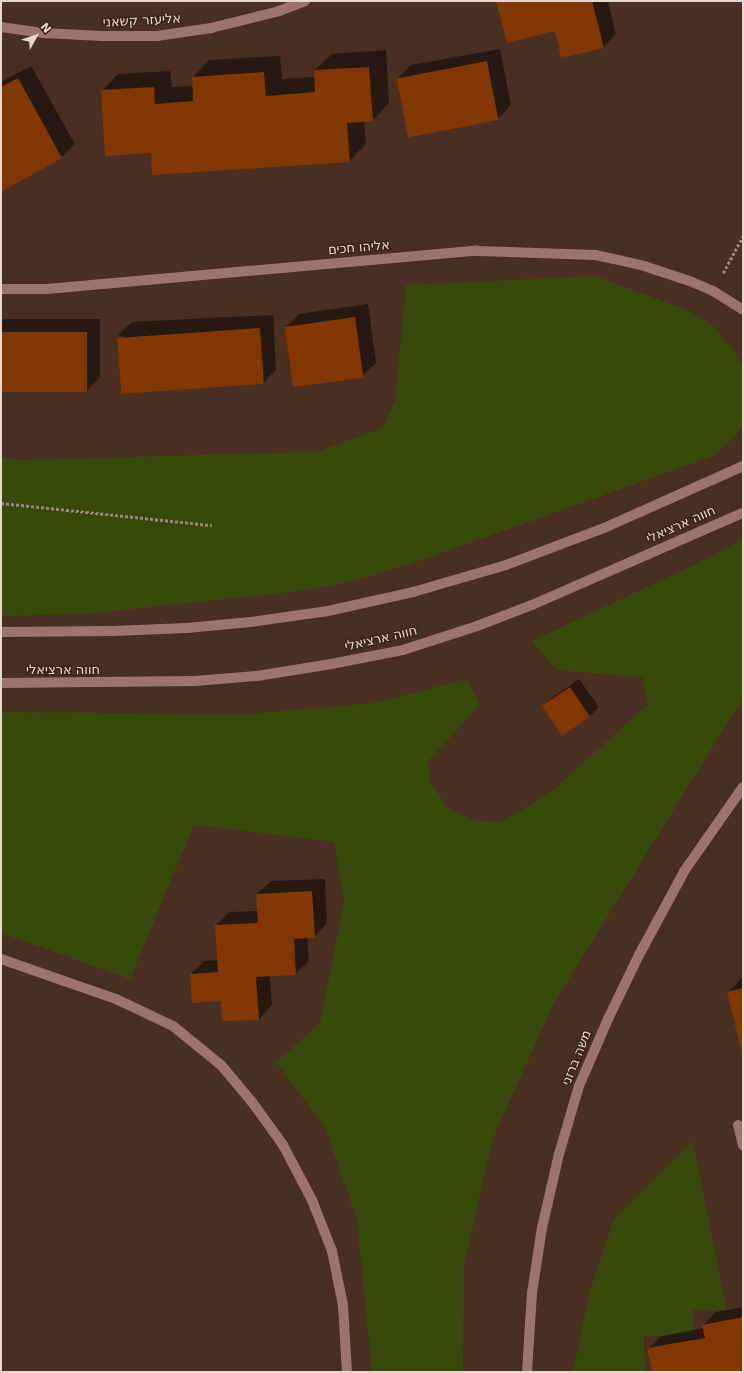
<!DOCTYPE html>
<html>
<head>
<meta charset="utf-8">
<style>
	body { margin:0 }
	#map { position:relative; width:744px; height:1373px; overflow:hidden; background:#482f22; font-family:"DejaVu Sans",Heebo,sans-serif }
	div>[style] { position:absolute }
	.green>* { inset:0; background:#38490c }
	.shadow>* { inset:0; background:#0007 }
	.building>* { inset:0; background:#823600; transform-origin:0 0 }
	.path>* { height:2.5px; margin-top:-1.25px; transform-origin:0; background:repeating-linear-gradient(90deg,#9a867c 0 3px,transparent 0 5px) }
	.minor>* { height:10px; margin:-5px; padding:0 5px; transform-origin:5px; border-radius:5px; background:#9d7370 }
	span { translate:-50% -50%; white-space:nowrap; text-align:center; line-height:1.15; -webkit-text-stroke:3px #3d2518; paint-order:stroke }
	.street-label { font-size:13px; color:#e7d7cf }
	.frame { position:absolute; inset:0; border:2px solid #e7d7cf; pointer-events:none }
	.north { position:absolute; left:16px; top:16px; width:40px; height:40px; -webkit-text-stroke:3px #3d2518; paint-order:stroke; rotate:50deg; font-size:11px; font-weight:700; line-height:16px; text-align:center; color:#e7d7cf }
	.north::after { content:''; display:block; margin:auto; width:14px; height:18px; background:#e7d7cf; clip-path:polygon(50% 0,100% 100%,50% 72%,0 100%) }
</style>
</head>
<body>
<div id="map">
	<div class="green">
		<i style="clip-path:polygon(595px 276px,690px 311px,712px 325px,730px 346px,743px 366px,743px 423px,736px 436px,713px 456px,422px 560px,361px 579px,309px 590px,86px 614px,1px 616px,1px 457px,20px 460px,316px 452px,383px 428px,395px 401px,406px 285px)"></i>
		<i style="clip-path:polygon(743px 539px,743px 698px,554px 1003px,493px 1138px,464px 1266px,463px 1372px,372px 1372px,357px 1220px,325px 1127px,276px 1062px,320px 1023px,344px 902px,334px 842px,194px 825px,130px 979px,1px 933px,1px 712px,248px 714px,374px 703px,467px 679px,480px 705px,428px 761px,430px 781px,447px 807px,472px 820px,502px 822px,552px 791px,648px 704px,642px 677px,556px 670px,532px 641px,698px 563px)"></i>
		<i style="clip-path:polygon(693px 1141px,727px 1310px,693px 1310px,693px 1333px,644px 1337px,645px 1372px,573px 1372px,589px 1294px,614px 1219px)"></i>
	</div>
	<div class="shadow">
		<i style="clip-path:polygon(498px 1px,608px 1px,616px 34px,603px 47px,555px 30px)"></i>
		<i style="clip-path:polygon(500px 49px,511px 105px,498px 119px,398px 78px,411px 65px)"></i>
		<i style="clip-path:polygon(386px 50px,389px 103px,373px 120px,364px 121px,366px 144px,349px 161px,152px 152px,102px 91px,118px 74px,170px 71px,172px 87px,193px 86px,193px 77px,209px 60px,280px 56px,282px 79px,315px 77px,315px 70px,332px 54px)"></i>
		<i style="clip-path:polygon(31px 66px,75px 144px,62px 157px,1px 191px,1px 82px)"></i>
		<i style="clip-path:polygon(368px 304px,376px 363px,362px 376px,286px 327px,299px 314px)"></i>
		<i style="clip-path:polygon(273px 315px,276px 370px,263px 383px,118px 335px,132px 322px)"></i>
		<i style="clip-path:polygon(1px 319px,100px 319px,100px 377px,87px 391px,1px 391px)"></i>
		<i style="clip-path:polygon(579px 679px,599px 707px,590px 716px,562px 735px,543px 707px,552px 698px)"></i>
		<i style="clip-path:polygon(325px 879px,327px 923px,314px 937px,307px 937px,309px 961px,295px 974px,270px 975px,272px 1005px,259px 1019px,222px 1000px,191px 974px,204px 961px,218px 960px,216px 925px,229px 912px,258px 911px,257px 894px,271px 881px)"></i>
		<i style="clip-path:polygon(743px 977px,743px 1051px,728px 992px)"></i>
		<i style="clip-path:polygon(743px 1307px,743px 1372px,653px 1372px,648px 1349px,662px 1336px,704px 1328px,703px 1325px,716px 1312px)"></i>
	</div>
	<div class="building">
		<i style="clip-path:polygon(496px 1px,592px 1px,604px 48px,561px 58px,555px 31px,507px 43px)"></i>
		<i style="left:487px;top:61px;width:60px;height:92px;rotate:79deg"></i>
		<i style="clip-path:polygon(369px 67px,373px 121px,347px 123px,350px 162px,152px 175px,151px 153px,105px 156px,101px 90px,154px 87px,155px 104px,193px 101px,192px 77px,264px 72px,266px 96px,315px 92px,314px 70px)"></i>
		<i style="clip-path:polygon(18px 78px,62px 158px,1px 192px,1px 87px)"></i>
		<i style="left:355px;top:317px;width:61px;height:71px;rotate:82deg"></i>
		<i style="left:260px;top:328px;width:56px;height:143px;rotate:86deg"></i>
		<i style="left:1px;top:332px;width:86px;height:60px"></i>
		<i style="left:570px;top:687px;width:36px;height:34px;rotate:56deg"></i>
		<i style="clip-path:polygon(312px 891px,315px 938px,294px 939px,296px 975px,256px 977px,259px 1020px,222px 1021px,221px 1001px,192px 1003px,190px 974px,218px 972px,215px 925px,258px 923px,256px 894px)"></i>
		<i style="clip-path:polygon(743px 988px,743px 1053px,742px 1053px,727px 992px)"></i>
		<i style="clip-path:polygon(743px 1317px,743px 1372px,652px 1372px,647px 1348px,705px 1338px,702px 1325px)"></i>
	</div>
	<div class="path">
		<i style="left:723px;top:273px;width:42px;rotate:-61.6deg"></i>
		<i style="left:1px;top:503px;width:212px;rotate:6deg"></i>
	</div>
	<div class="minor">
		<i style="left:1px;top:27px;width:42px;rotate:8.1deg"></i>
		<i style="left:43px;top:33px;width:59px;rotate:2.9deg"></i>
		<i style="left:102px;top:36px;width:55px"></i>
		<i style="left:157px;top:36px;width:55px;rotate:-8.4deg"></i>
		<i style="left:211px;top:28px;width:70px;rotate:-14deg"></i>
		<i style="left:279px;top:11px;width:28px;rotate:-21deg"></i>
		<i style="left:1px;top:289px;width:46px"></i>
		<i style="left:47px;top:289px;width:432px;rotate:-5.1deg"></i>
		<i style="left:477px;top:251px;width:118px;rotate:1.9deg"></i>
		<i style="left:595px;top:255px;width:19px;rotate:12deg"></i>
		<i style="left:614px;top:259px;width:31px;rotate:13deg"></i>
		<i style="left:644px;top:266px;width:51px;rotate:18.4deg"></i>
		<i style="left:692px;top:282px;width:23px;rotate:23deg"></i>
		<i style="left:713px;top:291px;width:36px;rotate:32deg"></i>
		<i style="left:1px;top:632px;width:112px;rotate:-0.5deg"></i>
		<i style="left:113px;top:631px;width:74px;rotate:-2.3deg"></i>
		<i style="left:187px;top:628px;width:64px;rotate:-5.4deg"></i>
		<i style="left:251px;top:622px;width:78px;rotate:-8.1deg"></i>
		<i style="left:328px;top:611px;width:87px;rotate:-12.6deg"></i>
		<i style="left:413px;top:592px;width:97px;rotate:-16.2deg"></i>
		<i style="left:506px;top:565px;width:105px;rotate:-20.7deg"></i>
		<i style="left:604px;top:528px;width:152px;rotate:-24deg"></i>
		<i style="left:1px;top:683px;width:194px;rotate:-0.6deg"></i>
		<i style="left:195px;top:681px;width:62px;rotate:-4.6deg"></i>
		<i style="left:257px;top:676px;width:75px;rotate:-9.2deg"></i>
		<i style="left:331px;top:664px;width:73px;rotate:-11deg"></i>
		<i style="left:403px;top:650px;width:78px;rotate:-18deg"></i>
		<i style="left:477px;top:626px;width:59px;rotate:-20.9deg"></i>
		<i style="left:532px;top:605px;width:230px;rotate:-23.6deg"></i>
		<i style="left:1px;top:959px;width:122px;rotate:19.2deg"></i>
		<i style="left:116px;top:999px;width:63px;rotate:25.3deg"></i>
		<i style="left:173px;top:1026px;width:62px;rotate:39.1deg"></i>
		<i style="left:221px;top:1065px;width:48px;rotate:50deg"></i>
		<i style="left:252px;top:1102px;width:53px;rotate:54.2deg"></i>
		<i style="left:283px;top:1145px;width:62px;rotate:62.2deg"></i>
		<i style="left:312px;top:1200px;width:55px;rotate:68.6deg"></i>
		<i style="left:332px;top:1251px;width:55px;rotate:78.5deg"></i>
		<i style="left:343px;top:1305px;width:67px;rotate:86.6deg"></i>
		<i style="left:738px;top:1125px;width:21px;rotate:76deg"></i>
		<i style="left:527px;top:1372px;width:79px;rotate:-86.4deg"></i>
		<i style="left:532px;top:1293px;width:66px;rotate:-81.3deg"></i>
		<i style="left:542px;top:1228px;width:76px;rotate:-77.1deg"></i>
		<i style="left:559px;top:1154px;width:71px;rotate:-73.6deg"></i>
		<i style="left:579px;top:1086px;width:73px;rotate:-66.6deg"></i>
		<i style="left:608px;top:1019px;width:71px;rotate:-64.2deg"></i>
		<i style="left:639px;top:955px;width:97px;rotate:-61.6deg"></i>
		<i style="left:685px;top:870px;width:101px;rotate:-55.1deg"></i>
	</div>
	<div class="street-label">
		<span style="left:142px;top:21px;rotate:-3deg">אליעזר קשאני</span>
		<span style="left:359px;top:248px;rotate:-5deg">אליהו חכים</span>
		<span style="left:681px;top:525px;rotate:-24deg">חווה ארציאלי</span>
		<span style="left:381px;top:639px;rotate:-13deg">חווה ארציאלי</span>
		<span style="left:63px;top:670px">חווה ארציאלי</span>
		<span style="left:577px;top:1058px;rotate:-68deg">משה ברזני</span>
	</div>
	<div class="frame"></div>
	<div class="north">N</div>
</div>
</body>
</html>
